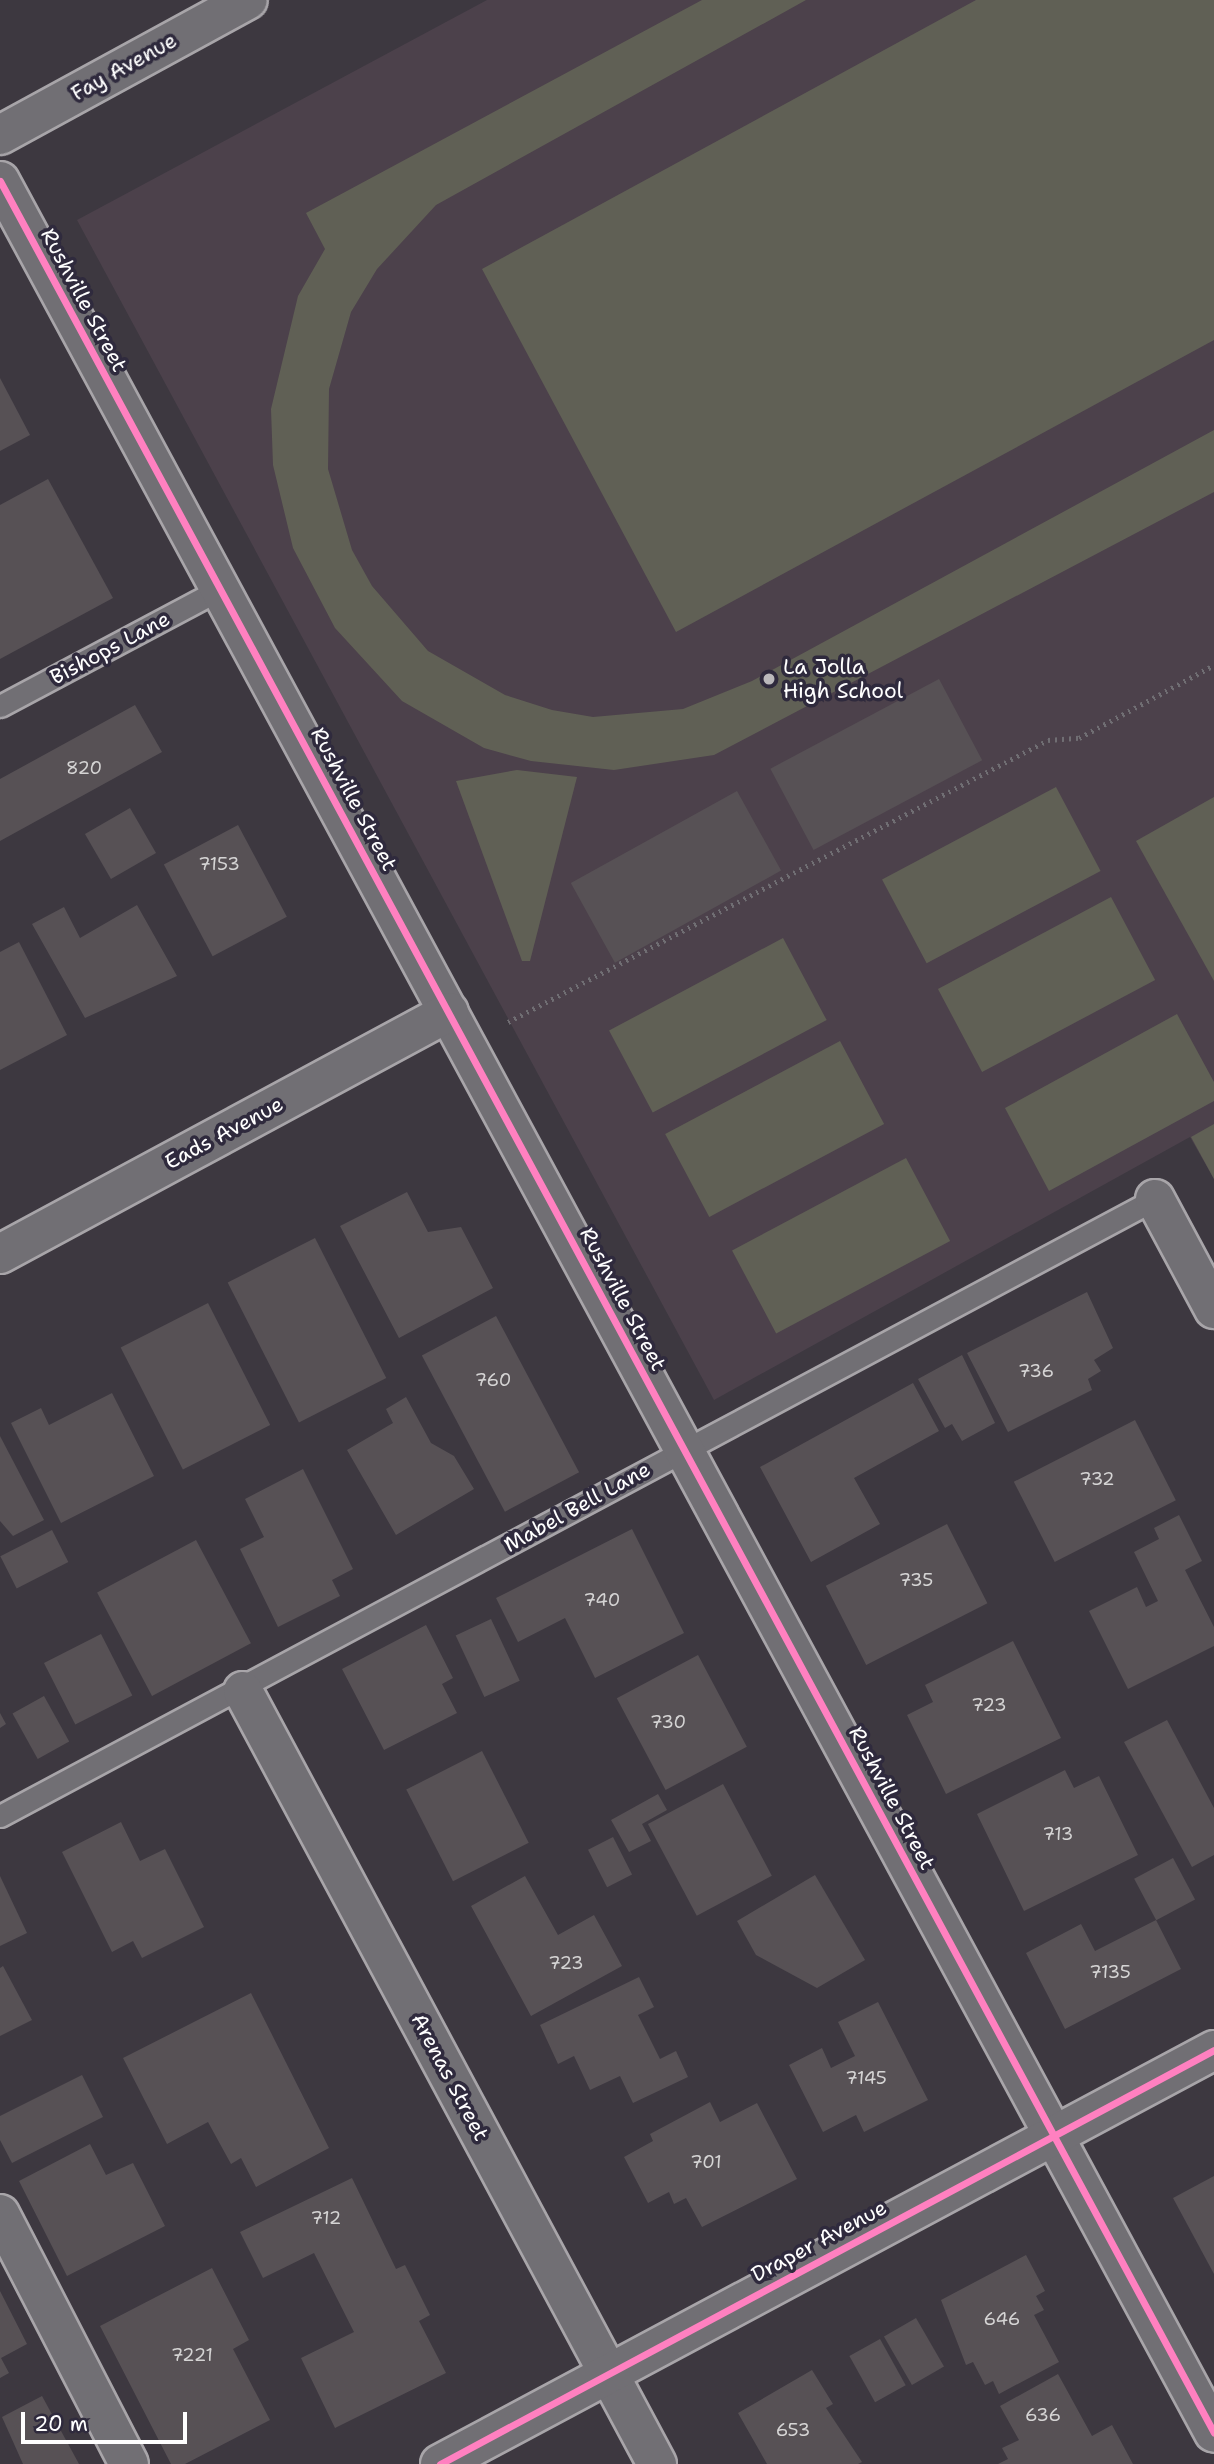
<!DOCTYPE html>
<html>
<head>
<meta charset="utf-8">
<style>
	body { margin:0 }
	#map { position:relative; width:1214px; height:2464px; overflow:hidden; background:#3d3840; font-family:"Shantell Sans",sans-serif }
	div>[style] { position:absolute }
	.built>* { inset:0; background:#4c414b }
	.green>* { inset:0; background:#606055; transform-origin:0 0 }
	.building>* { inset:0; background:#575155; transform-origin:0 0 }
	.path>* { height:4.5px; margin-top:-2.25px; transform-origin:0; background:repeating-linear-gradient(90deg,#706e73 0 2px,transparent 0 7px) }
	.roads { filter:drop-shadow(2px 0 #a8a5a9) drop-shadow(-2px 0 #a8a5a9) drop-shadow(0 2px #a8a5a9) drop-shadow(0 -2px #a8a5a9) }
	.service>* { height:21px; margin:-10.5px; padding:0 10.5px; transform-origin:10.5px; border-radius:10.5px; background:#716f74 }
	.minor>* { height:38px; margin:-19px; padding:0 19px; transform-origin:19px; border-radius:19px; background:#716f74 }
	.tertiary>* { height:38px; margin:-19px; padding:0 19px; transform-origin:19px; border-radius:19px; background:#716f74 }
	.cycleway>* { height:7px; margin:-3.5px; padding:0 3.5px; transform-origin:3.5px; border-radius:3.5px; background:#ff80c0 }
	.dots>* { width:19px; height:19px; translate:-50% -50%; box-sizing:border-box; border:4px solid #2f2a3d; border-radius:50% }
	span { translate:-50% -50%; white-space:nowrap; text-align:center; line-height:1.15; -webkit-text-stroke:7px #2f2a3d; paint-order:stroke }
	.number-label { font-size:18px; color:#d5d4d4 }
	.number-label span { -webkit-text-stroke-width:0 }
	.street-label { font-size:21px; color:#fff }
	.poi-label { font-size:21px; color:#fff }
	.left { translate:0 -50%; text-align:left }
	.scale { position:absolute; left:21px; top:2412px; width:166px; height:32px; box-sizing:border-box; border:4px solid #fff; border-top:0; padding-left:9px; font-size:21px; line-height:24px; white-space:nowrap; color:#fff; -webkit-text-stroke:5px #2f2a3d; paint-order:stroke }
</style>
</head>
<body>
<div id="map">
	<div class="built">
		<i style="clip-path:polygon(487px 0,1214px 0,1214px 1179px,1190px 1137px,714px 1400px,77px 220px)"></i>
	</div>
	<div class="green">
		<i style="clip-path:polygon(702px 0,806px 0,436px 205px,377px 269px,351px 312px,329px 389px,328px 469px,352px 550px,372px 586px,428px 651px,505px 695px,552px 710px,593px 717px,683px 709px,752px 681px,1214px 430px,1214px 492px,714px 755px,614px 770px,531px 761px,484px 748px,402px 701px,335px 628px,293px 548px,273px 465px,271px 409px,298px 296px,325px 249px,306px 213px)"></i>
		<i style="clip-path:polygon(976px 0,1214px 0,1214px 340px,676px 632px,482px 269px)"></i>
		<i style="clip-path:polygon(517px 770px,577px 777px,530px 961px,522px 961px,456px 781px)"></i>
		<i style="left:1056px;top:787px;width:95px;height:197px;rotate:62deg"></i>
		<i style="clip-path:polygon(1214px 797px,1214px 981px,1136px 841px)"></i>
		<i style="left:1111px;top:897px;width:94px;height:196px;rotate:62deg"></i>
		<i style="left:783px;top:938px;width:93px;height:197px;rotate:62deg"></i>
		<i style="clip-path:polygon(1177px 1014px,1214px 1082px,1214px 1101px,1049px 1191px,1005px 1108px)"></i>
		<i style="left:840px;top:1041px;width:94px;height:198px;rotate:62deg"></i>
		<i style="clip-path:polygon(1214px 1124px,1214px 1179px,1191px 1137px)"></i>
		<i style="left:906px;top:1158px;width:94px;height:197px;rotate:62deg"></i>
	</div>
	<div class="building">
		<i style="clip-path:polygon(0 378px,30px 435px,0 451px)"></i>
		<i style="clip-path:polygon(48px 479px,113px 598px,0 659px,0 505px)"></i>
		<i style="left:939px;top:679px;width:92px;height:191px;rotate:62deg"></i>
		<i style="clip-path:polygon(135px 705px,162px 752px,0 841px,0 779px)"></i>
		<i style="left:737px;top:791px;width:91px;height:190px;rotate:61deg"></i>
		<i style="left:130px;top:808px;width:52px;height:52px;rotate:60deg"></i>
		<i style="left:238px;top:825px;width:104px;height:84px;rotate:62deg"></i>
		<i style="clip-path:polygon(137px 905px,177px 976px,85px 1018px,32px 924px,64px 907px,80px 938px)"></i>
		<i style="clip-path:polygon(19px 942px,67px 1035px,0 1070px,0 952px)"></i>
		<i style="clip-path:polygon(407px 1192px,428px 1232px,461px 1227px,493px 1288px,399px 1338px,340px 1226px)"></i>
		<i style="left:315px;top:1238px;width:157px;height:98px;rotate:63deg"></i>
		<i style="clip-path:polygon(1087px 1292px,1113px 1348px,1094px 1360px,1101px 1371px,1088px 1379px,1092px 1390px,1008px 1432px,967px 1353px)"></i>
		<i style="left:208px;top:1303px;width:137px;height:98px;rotate:63deg"></i>
		<i style="left:496px;top:1316px;width:177px;height:84px;rotate:62deg"></i>
		<i style="clip-path:polygon(962px 1355px,995px 1423px,962px 1441px,952px 1424px,945px 1428px,918px 1379px)"></i>
		<i style="clip-path:polygon(913px 1383px,939px 1431px,854px 1478px,880px 1524px,811px 1562px,760px 1467px)"></i>
		<i style="clip-path:polygon(112px 1393px,154px 1476px,61px 1523px,11px 1423px,41px 1408px,49px 1425px)"></i>
		<i style="clip-path:polygon(406px 1397px,431px 1443px,454px 1456px,474px 1489px,396px 1535px,347px 1450px,393px 1423px,386px 1409px)"></i>
		<i style="left:1135px;top:1420px;width:90px;height:136px;rotate:63deg"></i>
		<i style="clip-path:polygon(0 1436px,44px 1520px,13px 1536px,0 1521px)"></i>
		<i style="clip-path:polygon(303px 1469px,353px 1569px,332px 1580px,340px 1596px,278px 1627px,240px 1549px,264px 1537px,245px 1499px)"></i>
		<i style="clip-path:polygon(1179px 1515px,1202px 1561px,1185px 1570px,1214px 1627px,1214px 1646px,1128px 1689px,1089px 1611px,1137px 1587px,1146px 1607px,1158px 1601px,1134px 1552px,1159px 1539px,1154px 1528px)"></i>
		<i style="left:947px;top:1524px;width:89px;height:136px;rotate:63deg"></i>
		<i style="clip-path:polygon(632px 1529px,684px 1633px,595px 1678px,565px 1618px,518px 1642px,496px 1598px)"></i>
		<i style="left:52px;top:1530px;width:36px;height:58px;rotate:63deg"></i>
		<i style="left:196px;top:1540px;width:117px;height:112px;rotate:62deg"></i>
		<i style="left:491px;top:1619px;width:68px;height:39px;rotate:65deg"></i>
		<i style="clip-path:polygon(426px 1625px,453px 1678px,442px 1684px,457px 1713px,384px 1750px,342px 1669px)"></i>
		<i style="left:101px;top:1634px;width:69px;height:64px;rotate:63deg"></i>
		<i style="clip-path:polygon(1013px 1641px,1061px 1738px,946px 1794px,907px 1715px,933px 1702px,925px 1685px)"></i>
		<i style="left:698px;top:1655px;width:104px;height:92px;rotate:62deg"></i>
		<i style="left:44px;top:1696px;width:52px;height:36px;rotate:61deg"></i>
		<i style="clip-path:polygon(0 1713px,6px 1724px,0 1728px)"></i>
		<i style="clip-path:polygon(1167px 1720px,1214px 1808px,1214px 1855px,1192px 1867px,1124px 1742px)"></i>
		<i style="left:482px;top:1751px;width:103px;height:85px;rotate:63deg"></i>
		<i style="clip-path:polygon(1065px 1770px,1074px 1788px,1099px 1776px,1138px 1855px,1024px 1911px,977px 1814px)"></i>
		<i style="left:723px;top:1784px;width:104px;height:85px;rotate:62deg"></i>
		<i style="clip-path:polygon(658px 1794px,667px 1810px,642px 1824px,651px 1841px,629px 1852px,611px 1820px)"></i>
		<i style="clip-path:polygon(121px 1822px,140px 1861px,165px 1849px,204px 1927px,142px 1958px,133px 1941px,112px 1952px,62px 1852px)"></i>
		<i style="left:613px;top:1837px;width:42px;height:28px;rotate:63deg"></i>
		<i style="left:1173px;top:1858px;width:47px;height:44px;rotate:62deg"></i>
		<i style="clip-path:polygon(815px 1875px,865px 1960px,817px 1988px,756px 1955px,737px 1921px)"></i>
		<i style="clip-path:polygon(0 1876px,27px 1933px,0 1946px)"></i>
		<i style="clip-path:polygon(525px 1876px,558px 1935px,594px 1915px,622px 1966px,531px 2016px,471px 1906px)"></i>
		<i style="clip-path:polygon(1156px 1920px,1181px 1969px,1065px 2029px,1026px 1953px,1081px 1924px,1095px 1951px)"></i>
		<i style="clip-path:polygon(3px 1966px,32px 2020px,0 2036px,0 1968px)"></i>
		<i style="clip-path:polygon(639px 1977px,654px 2007px,638px 2015px,660px 2059px,676px 2051px,688px 2077px,633px 2103px,620px 2076px,590px 2090px,574px 2056px,558px 2064px,540px 2025px)"></i>
		<i style="clip-path:polygon(251px 1993px,329px 2148px,256px 2187px,241px 2158px,231px 2164px,208px 2122px,167px 2144px,123px 2058px)"></i>
		<i style="clip-path:polygon(878px 2002px,928px 2100px,864px 2132px,856px 2115px,823px 2132px,789px 2065px,822px 2048px,831px 2068px,855px 2056px,838px 2022px)"></i>
		<i style="clip-path:polygon(82px 2075px,103px 2117px,12px 2163px,0 2140px,0 2116px)"></i>
		<i style="clip-path:polygon(710px 2102px,720px 2122px,757px 2103px,797px 2179px,702px 2227px,686px 2198px,674px 2204px,669px 2192px,648px 2203px,624px 2157px,653px 2141px,650px 2134px)"></i>
		<i style="clip-path:polygon(90px 2144px,106px 2175px,133px 2163px,165px 2226px,67px 2276px,19px 2181px)"></i>
		<i style="clip-path:polygon(1214px 2176px,1214px 2274px,1173px 2198px)"></i>
		<i style="clip-path:polygon(352px 2178px,396px 2269px,405px 2265px,430px 2315px,419px 2321px,446px 2373px,335px 2428px,301px 2358px,354px 2332px,314px 2253px,263px 2278px,240px 2232px)"></i>
		<i style="clip-path:polygon(1026px 2255px,1045px 2291px,1036px 2296px,1044px 2310px,1034px 2315px,1059px 2362px,999px 2394px,993px 2381px,985px 2385px,973px 2362px,966px 2365px,941px 2300px)"></i>
		<i style="clip-path:polygon(212px 2268px,249px 2340px,233px 2349px,270px 2420px,185px 2464px,171px 2464px,100px 2326px)"></i>
		<i style="clip-path:polygon(0 2291px,27px 2344px,1px 2358px,9px 2373px,0 2378px)"></i>
		<i style="left:916px;top:2318px;width:56px;height:37px;rotate:60deg"></i>
		<i style="left:880px;top:2339px;width:53px;height:35px;rotate:61deg"></i>
		<i style="clip-path:polygon(812px 2370px,833px 2404px,826px 2408px,862px 2462px,858px 2464px,767px 2464px,738px 2413px)"></i>
		<i style="clip-path:polygon(1058px 2374px,1092px 2436px,1112px 2425px,1133px 2464px,998px 2464px,1008px 2459px,1002px 2448px,1019px 2440px,1000px 2406px)"></i>
		<i style="clip-path:polygon(42px 2396px,79px 2464px,23px 2464px,2px 2417px)"></i>
	</div>
	<div class="path">
		<i style="left:508px;top:1022px;width:609px;rotate:-27.57deg"></i>
		<i style="left:1048px;top:740px;width:31px;rotate:-4deg"></i>
		<i style="left:1079px;top:738px;width:153px;rotate:-28.4deg"></i>
	</div>
	<div class="roads">
		<div class="service">
			<i style="left:0;top:706px;width:249px;rotate:-28deg"></i>
			<i style="left:0;top:1816px;width:1309px;rotate:-28.11deg"></i>
		</div>
		<div class="minor">
			<i style="left:0;top:181px;width:2558px;rotate:61.67deg"></i>
			<i style="left:1155px;top:1199px;width:125px;rotate:61.8deg"></i>
			<i style="left:0;top:1254px;width:510px;rotate:-28.32deg"></i>
			<i style="left:243px;top:1691px;width:877px;rotate:61.83deg"></i>
			<i style="left:0;top:2214px;width:281px;rotate:62.7deg"></i>
			<i style="left:440px;top:2464px;width:878px;rotate:-28.14deg"></i>
		</div>
		<div class="tertiary">
			<i style="left:0;top:135px;width:282px;rotate:-28.6deg"></i>
		</div>
	</div>
	<div class="cycleway">
		<i style="left:0;top:181px;width:2558px;rotate:61.67deg"></i>
		<i style="left:440px;top:2464px;width:878px;rotate:-28.14deg"></i>
	</div>
	<div class="dots">
		<i style="left:769px;top:679px;background:#bbb9bc"></i>
	</div>
	<div class="number-label">
		<span style="left:84px;top:768px">820</span>
		<span style="left:219px;top:864px">7153</span>
		<span style="left:1036px;top:1371px">736</span>
		<span style="left:493px;top:1380px">760</span>
		<span style="left:1097px;top:1479px">732</span>
		<span style="left:916px;top:1580px">735</span>
		<span style="left:602px;top:1600px">740</span>
		<span style="left:989px;top:1705px">723</span>
		<span style="left:668px;top:1722px">730</span>
		<span style="left:1058px;top:1834px">713</span>
		<span style="left:566px;top:1963px">723</span>
		<span style="left:1110px;top:1972px">7135</span>
		<span style="left:866px;top:2078px">7145</span>
		<span style="left:706px;top:2162px">701</span>
		<span style="left:326px;top:2218px">712</span>
		<span style="left:1002px;top:2319px">646</span>
		<span style="left:192px;top:2355px">7221</span>
		<span style="left:1043px;top:2415px">636</span>
		<span style="left:793px;top:2430px">653</span>
	</div>
	<div class="street-label">
		<span style="left:124px;top:67px;rotate:-29deg">Fay Avenue</span>
		<span style="left:84px;top:300px;rotate:62deg">Rushville Street</span>
		<span style="left:110px;top:648px;rotate:-28deg">Bishops Lane</span>
		<span style="left:354px;top:799px;rotate:62deg">Rushville Street</span>
		<span style="left:224px;top:1133px;rotate:-28deg">Eads Avenue</span>
		<span style="left:623px;top:1299px;rotate:62deg">Rushville Street</span>
		<span style="left:577px;top:1507px;rotate:-29deg">Mabel Bell Lane</span>
		<span style="left:892px;top:1798px;rotate:62deg">Rushville Street</span>
		<span style="left:450px;top:2077px;rotate:62deg">Arenas Street</span>
		<span style="left:819px;top:2241px;rotate:-28deg">Draper Avenue</span>
	</div>
	<div class="poi-label">
		<span class="left" style="left:783px;top:679px">La Jolla<br>High School</span>
	</div>
	<div class="scale">20 m</div>
</div>
</body>
</html>
